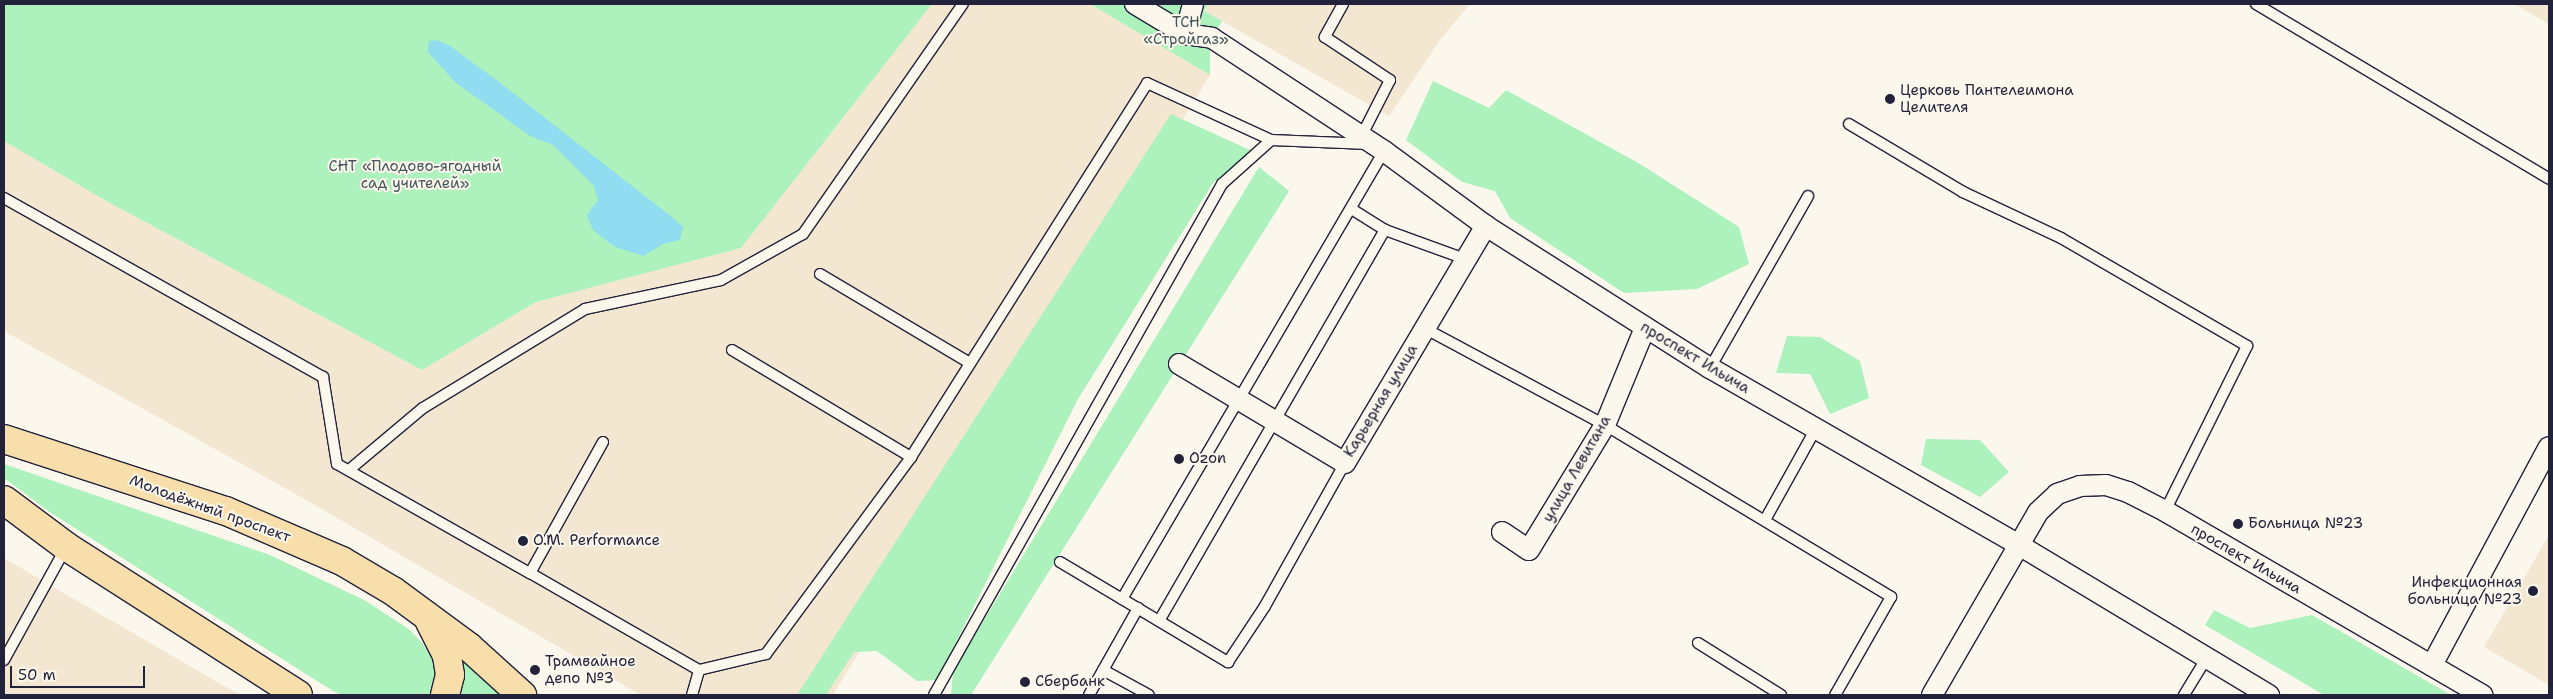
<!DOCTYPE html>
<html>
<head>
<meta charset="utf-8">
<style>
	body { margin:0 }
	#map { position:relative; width:2553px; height:699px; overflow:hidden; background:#fbf7ec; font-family:"Shantell Sans",sans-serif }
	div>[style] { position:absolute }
	.built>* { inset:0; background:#f3e7d2 }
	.green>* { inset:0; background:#adf1bc }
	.water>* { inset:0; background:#90dcf0 }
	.roads { filter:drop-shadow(1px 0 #22223b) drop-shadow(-1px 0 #22223b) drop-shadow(0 1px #22223b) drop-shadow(0 -1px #22223b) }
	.service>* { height:10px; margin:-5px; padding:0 5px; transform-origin:5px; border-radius:5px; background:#fbf7ec }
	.minor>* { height:20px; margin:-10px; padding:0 10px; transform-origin:10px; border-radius:10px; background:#fbf7ec }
	.primary>* { height:28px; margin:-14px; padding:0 14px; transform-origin:14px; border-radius:14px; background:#f8deab }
	.dots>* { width:14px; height:14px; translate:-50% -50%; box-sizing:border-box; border:2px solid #fbf7ec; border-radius:50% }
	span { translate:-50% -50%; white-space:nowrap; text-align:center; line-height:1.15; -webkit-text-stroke:4px #fbf7ec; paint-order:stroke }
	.park-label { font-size:15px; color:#45565b }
	.poi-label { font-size:15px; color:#22223b }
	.left { translate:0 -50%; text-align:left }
	.right { translate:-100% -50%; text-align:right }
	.street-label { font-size:15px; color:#22223b }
	.frame { position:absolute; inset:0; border:5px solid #22223b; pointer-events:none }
	.scale { position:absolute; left:10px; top:666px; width:135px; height:22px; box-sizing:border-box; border:2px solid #22223b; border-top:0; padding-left:6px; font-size:15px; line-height:18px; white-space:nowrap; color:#22223b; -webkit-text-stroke:4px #fbf7ec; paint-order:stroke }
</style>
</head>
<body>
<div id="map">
	<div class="built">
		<i style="clip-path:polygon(932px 4px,1090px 4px,1210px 75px,833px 695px,641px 695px,315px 505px,4px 331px,4px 141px,108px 202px,422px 370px,536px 302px,741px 248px)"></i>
		<i style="clip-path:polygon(1208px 4px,1470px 4px,1440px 40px,1389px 116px,1204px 11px)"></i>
		<i style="clip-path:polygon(2514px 4px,2549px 4px,2549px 24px)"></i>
		<i style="clip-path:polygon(2549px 535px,2549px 685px,2484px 647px)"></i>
		<i style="clip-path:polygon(4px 558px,62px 592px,240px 695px,4px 695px)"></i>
	</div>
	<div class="green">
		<i style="clip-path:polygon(4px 4px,932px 4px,741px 248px,536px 302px,422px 370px,108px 202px,4px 141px)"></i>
		<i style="clip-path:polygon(1090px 4px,1208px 4px,1204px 11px,1222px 21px,1210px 43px,1210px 75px)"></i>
		<i style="clip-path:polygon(1433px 81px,1489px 108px,1506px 90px,1640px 164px,1739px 227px,1749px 264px,1697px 289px,1624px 293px,1510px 218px,1495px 191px,1462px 182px,1406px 140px)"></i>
		<i style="clip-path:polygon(1171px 114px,1252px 151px,1213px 183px,1078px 399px,937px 680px,917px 681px,877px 651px,854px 652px,826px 695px,797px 695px)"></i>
		<i style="clip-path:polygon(1259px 167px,1289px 191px,971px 695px,951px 695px,953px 671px)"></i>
		<i style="clip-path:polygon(1787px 336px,1820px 337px,1860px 361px,1869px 398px,1830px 414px,1810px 374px,1776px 373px)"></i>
		<i style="clip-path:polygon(1926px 439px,1980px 440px,2009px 472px,1980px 497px,1921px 465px)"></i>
		<i style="clip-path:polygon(4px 464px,270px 555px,366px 601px,410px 630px,423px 644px,433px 660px,436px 674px,432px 694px,342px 695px,333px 691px,51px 513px,4px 478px)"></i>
		<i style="clip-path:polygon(2214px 610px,2250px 628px,2312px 615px,2451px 695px,2324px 695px,2205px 625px)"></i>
		<i style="clip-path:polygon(460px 656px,505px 695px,460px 695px)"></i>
	</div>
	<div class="water">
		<i style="clip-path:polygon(437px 40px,450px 46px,499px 82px,673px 218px,683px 227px,680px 240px,663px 244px,643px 256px,615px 247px,593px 230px,587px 215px,598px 200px,594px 186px,553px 145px,530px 136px,455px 82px,428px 52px,429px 41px)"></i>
	</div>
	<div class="roads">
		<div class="service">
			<i style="left:1343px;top:4px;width:38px;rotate:119deg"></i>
			<i style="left:1325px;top:37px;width:78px;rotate:33.5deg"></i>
			<i style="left:1390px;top:80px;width:64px;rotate:117deg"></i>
			<i style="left:2256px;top:4px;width:341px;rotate:30.8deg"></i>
			<i style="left:1849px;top:124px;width:133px;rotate:30.8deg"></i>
			<i style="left:1963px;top:192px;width:108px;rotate:25.1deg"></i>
			<i style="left:2061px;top:238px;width:215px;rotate:30.1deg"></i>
			<i style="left:2247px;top:346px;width:184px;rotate:116.4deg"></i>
			<i style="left:4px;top:198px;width:366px;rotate:29.3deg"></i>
			<i style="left:323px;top:377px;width:88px;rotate:80.9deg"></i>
			<i style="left:337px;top:464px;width:222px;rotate:29.5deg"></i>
			<i style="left:1385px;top:230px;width:85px;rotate:19.9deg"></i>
			<i style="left:820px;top:274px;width:174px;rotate:30.7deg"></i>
			<i style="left:1424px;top:328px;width:205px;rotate:28.2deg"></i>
			<i style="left:1605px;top:425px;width:334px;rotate:31deg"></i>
			<i style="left:1891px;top:597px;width:113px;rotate:119.7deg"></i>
			<i style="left:732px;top:350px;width:209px;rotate:30.9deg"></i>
			<i style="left:1710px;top:368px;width:198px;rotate:-60.3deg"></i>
			<i style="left:603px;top:442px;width:150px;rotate:119.1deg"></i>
			<i style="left:530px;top:573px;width:195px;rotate:29.9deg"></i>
			<i style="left:699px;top:670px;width:69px;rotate:-13.4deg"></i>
			<i style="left:766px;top:654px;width:245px;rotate:-53.6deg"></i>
			<i style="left:911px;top:457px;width:442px;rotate:-57.7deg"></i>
			<i style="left:1147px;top:83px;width:136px;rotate:24.7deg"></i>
			<i style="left:1271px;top:140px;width:97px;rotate:2.4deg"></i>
			<i style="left:349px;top:470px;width:97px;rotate:-40deg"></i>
			<i style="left:423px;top:408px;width:190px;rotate:-31.4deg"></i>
			<i style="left:585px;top:309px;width:139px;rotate:-12deg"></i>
			<i style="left:721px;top:280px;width:94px;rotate:-29.3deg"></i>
			<i style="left:803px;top:234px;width:280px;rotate:-55.2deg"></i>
			<i style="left:1765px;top:520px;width:103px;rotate:-60.9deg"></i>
			<i style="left:1060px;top:562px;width:196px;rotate:30.8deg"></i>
			<i style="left:1228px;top:662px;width:67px;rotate:-56.5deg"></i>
			<i style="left:1265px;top:606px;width:164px;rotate:-60.8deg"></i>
			<i style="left:1122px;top:599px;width:519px;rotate:-59.68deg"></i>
			<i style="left:1159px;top:621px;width:452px;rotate:-60deg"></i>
			<i style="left:1385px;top:230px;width:40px;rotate:-148deg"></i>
			<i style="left:1698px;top:643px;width:98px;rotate:32.1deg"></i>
			<i style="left:4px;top:660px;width:129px;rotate:-61.2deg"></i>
			<i style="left:1103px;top:670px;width:52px;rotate:28.5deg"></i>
			<i style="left:692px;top:695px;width:26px;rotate:-74deg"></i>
			<i style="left:934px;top:695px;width:587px;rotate:-60.59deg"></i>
			<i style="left:1222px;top:184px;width:66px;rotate:-41.9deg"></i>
			<i style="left:1089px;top:695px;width:100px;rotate:-60.6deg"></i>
			<i style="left:2184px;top:695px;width:42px;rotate:-58.6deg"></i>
		</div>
		<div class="minor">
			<i style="left:1135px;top:4px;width:58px;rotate:31deg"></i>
			<i style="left:1185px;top:34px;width:27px;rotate:8deg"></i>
			<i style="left:1212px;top:38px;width:206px;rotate:33.3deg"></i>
			<i style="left:1384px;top:151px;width:127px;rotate:36.3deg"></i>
			<i style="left:1486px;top:226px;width:265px;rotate:32.4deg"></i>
			<i style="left:1710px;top:368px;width:356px;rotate:29.8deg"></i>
			<i style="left:2019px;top:545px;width:292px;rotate:31deg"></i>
			<i style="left:1185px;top:34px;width:31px;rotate:-75deg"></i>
			<i style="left:1179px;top:364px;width:193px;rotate:30.8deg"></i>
			<i style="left:1345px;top:463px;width:276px;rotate:-59.3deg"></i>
			<i style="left:1502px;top:532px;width:32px;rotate:34deg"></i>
			<i style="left:1529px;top:550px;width:146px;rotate:-58.7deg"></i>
			<i style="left:1605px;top:425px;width:105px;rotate:-67.6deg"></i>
			<i style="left:2432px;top:665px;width:247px;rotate:-61.8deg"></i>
			<i style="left:1932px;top:695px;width:211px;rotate:-59.9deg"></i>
			<i style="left:2038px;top:512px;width:26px;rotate:-43deg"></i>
			<i style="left:2057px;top:494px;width:24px;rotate:-19deg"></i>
			<i style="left:2080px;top:486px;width:26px;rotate:-2deg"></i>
			<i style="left:2106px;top:485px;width:23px;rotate:18deg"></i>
			<i style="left:2128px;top:492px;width:42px;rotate:27.2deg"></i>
			<i style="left:2165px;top:511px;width:367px;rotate:30.1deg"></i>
		</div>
		<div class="primary">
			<i style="left:4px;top:439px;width:233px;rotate:18deg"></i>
			<i style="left:226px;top:511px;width:126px;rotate:23.3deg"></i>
			<i style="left:342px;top:561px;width:59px;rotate:30.5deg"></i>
			<i style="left:393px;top:591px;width:94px;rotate:36.4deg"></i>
			<i style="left:469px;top:647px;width:72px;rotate:42.2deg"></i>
			<i style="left:4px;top:500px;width:79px;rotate:36.7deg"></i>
			<i style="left:67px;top:547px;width:274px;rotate:32.6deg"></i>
			<i style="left:430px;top:622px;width:38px;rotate:63deg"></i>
			<i style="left:447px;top:656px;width:19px;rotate:81deg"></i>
			<i style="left:450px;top:675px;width:21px;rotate:104deg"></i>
		</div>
	</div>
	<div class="dots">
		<i style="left:1890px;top:99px;background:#22223b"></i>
		<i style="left:1179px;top:459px;background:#22223b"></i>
		<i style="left:2238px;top:524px;background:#22223b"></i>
		<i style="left:523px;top:541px;background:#22223b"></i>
		<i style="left:2533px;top:591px;background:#22223b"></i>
		<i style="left:535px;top:670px;background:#22223b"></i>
		<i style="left:1025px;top:682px;background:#22223b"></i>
	</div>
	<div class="park-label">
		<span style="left:1186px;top:31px">ТСН<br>«Стройгаз»</span>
		<span style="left:415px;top:175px">СНТ «Плодово-ягодный<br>сад учителей»</span>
	</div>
	<div class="poi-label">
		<span class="left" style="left:1900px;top:99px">Церковь Пантелеимона<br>Целителя</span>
		<span class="left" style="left:1189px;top:459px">Ozon</span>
		<span class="left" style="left:2248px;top:524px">Больница №23</span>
		<span class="left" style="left:533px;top:541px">O.M. Performance</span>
		<span class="right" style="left:2522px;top:591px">Инфекционная<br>больница №23</span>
		<span class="left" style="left:545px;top:670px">Трамвайное<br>депо №3</span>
		<span class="left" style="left:1035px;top:682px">Сбербанк</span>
	</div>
	<div class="street-label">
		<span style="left:1695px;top:358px;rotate:31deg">проспект Ильича</span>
		<span style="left:1381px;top:401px;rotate:-59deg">Карьерная улица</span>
		<span style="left:1577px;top:469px;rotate:-60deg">улица Левитана</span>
		<span style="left:210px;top:509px;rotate:20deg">Молодёжный проспект</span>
		<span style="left:2246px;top:559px;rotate:30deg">проспект Ильича</span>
	</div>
	<div class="frame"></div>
	<div class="scale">50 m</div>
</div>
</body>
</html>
